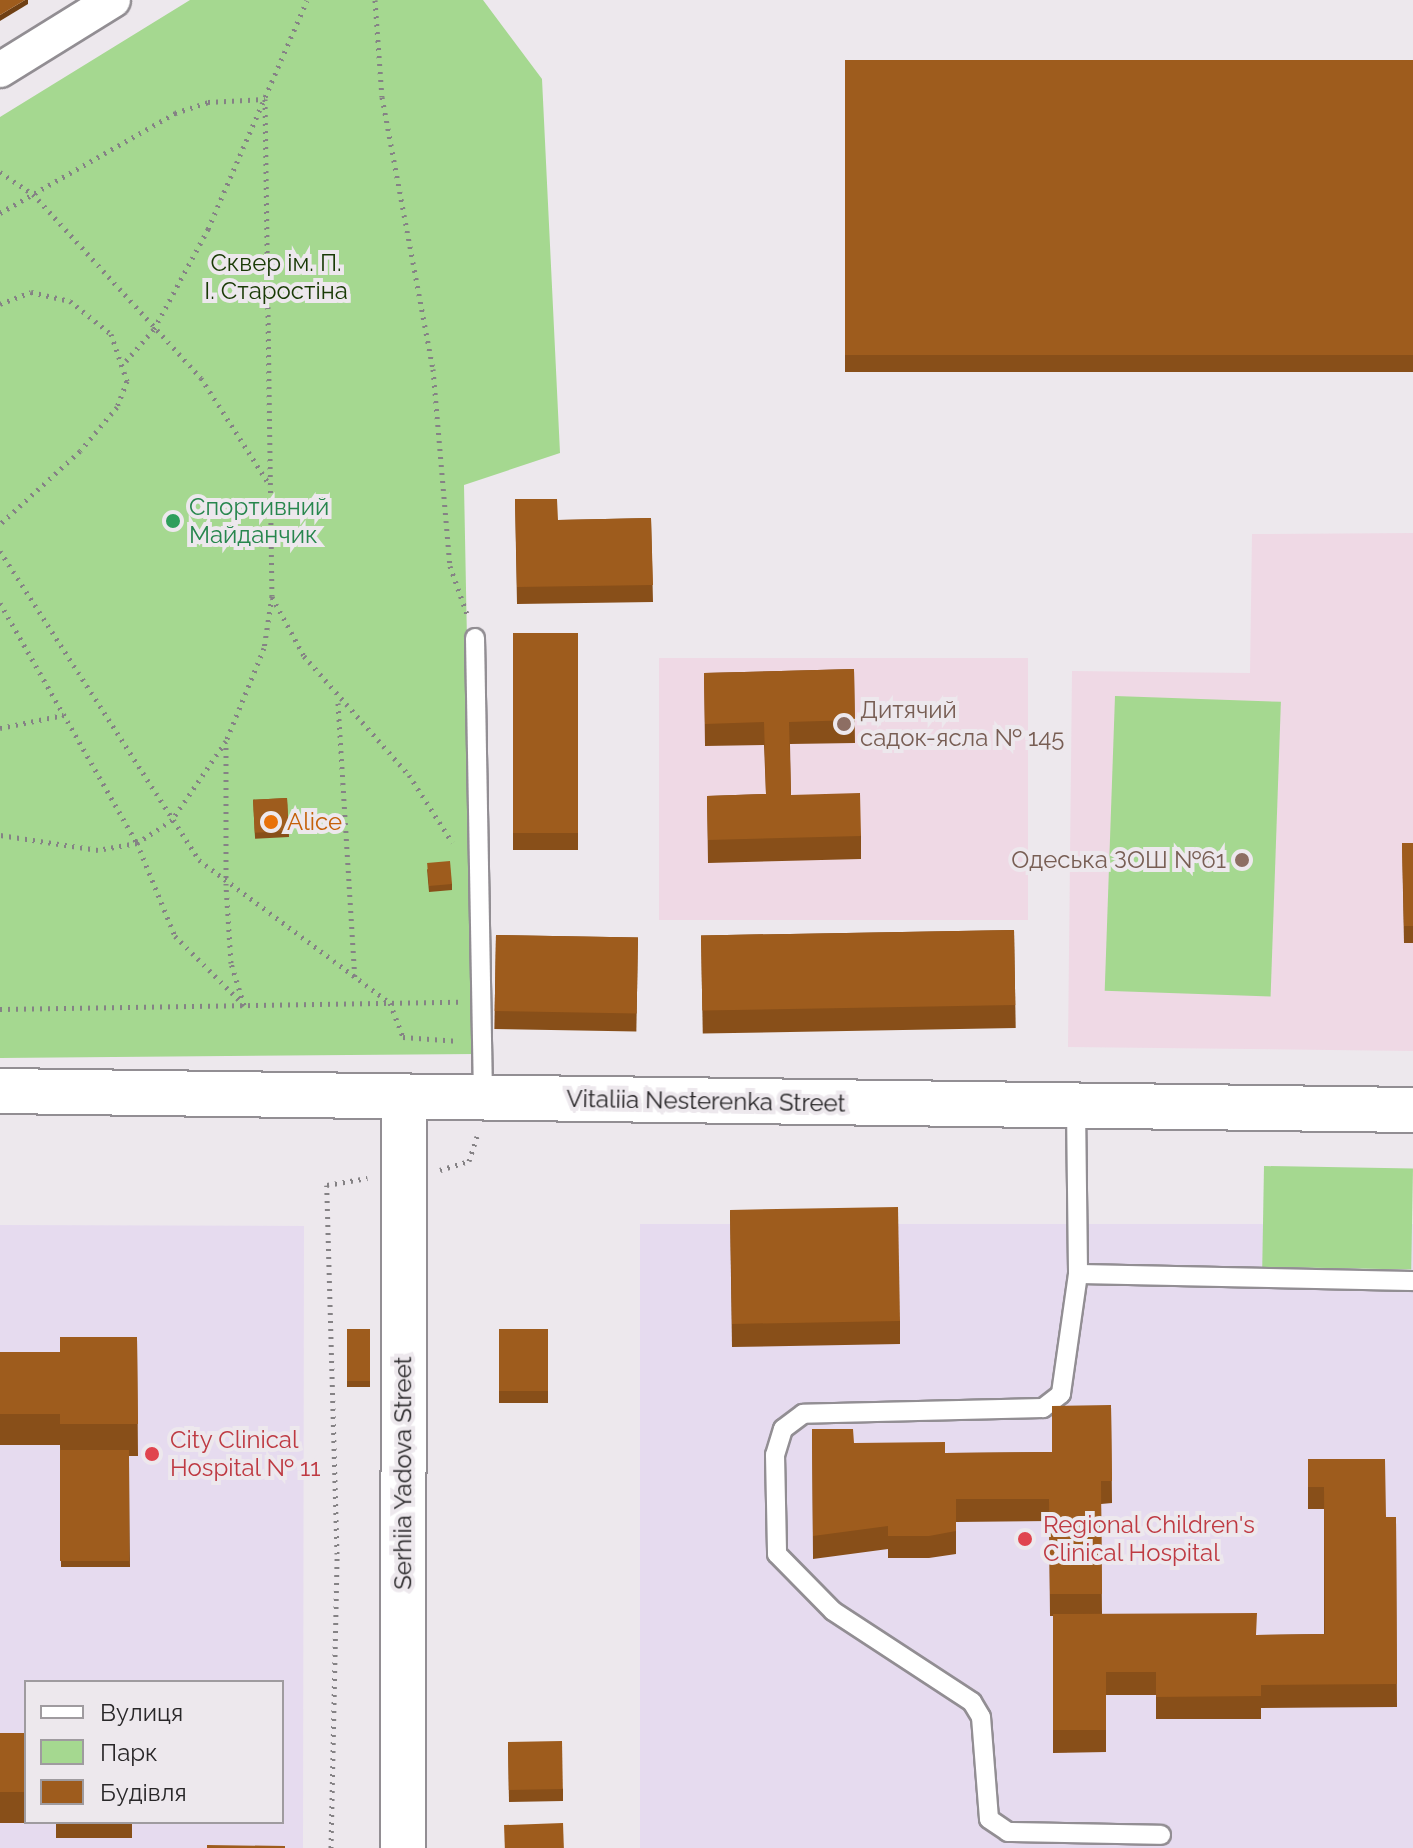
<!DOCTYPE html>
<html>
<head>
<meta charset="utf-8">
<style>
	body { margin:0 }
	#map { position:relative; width:1413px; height:1848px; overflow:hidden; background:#ede8ed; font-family:Raleway,sans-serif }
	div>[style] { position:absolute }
	.education>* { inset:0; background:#efd9e5; transform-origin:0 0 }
	.medical>* { inset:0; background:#e6dbef; transform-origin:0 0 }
	.green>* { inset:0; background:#a5d890; transform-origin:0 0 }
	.path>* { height:5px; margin-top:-2.5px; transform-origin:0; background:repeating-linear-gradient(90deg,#858285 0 2px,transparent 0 8px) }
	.roads { filter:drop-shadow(2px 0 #928e93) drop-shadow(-2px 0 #928e93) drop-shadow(0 2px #928e93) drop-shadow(0 -2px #928e93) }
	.service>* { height:18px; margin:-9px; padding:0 9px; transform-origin:9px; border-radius:9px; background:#fff }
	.minor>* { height:34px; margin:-17px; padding:0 17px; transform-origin:17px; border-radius:17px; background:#fff }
	.tertiary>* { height:44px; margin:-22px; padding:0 22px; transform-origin:22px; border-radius:22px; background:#fff }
	.secondary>* { height:44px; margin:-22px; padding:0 22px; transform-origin:22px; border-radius:22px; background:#fff }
	.wall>* { inset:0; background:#884f19; transform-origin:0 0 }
	.shaded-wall>* { inset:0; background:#6f4014 }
	.building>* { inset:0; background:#9e5c1d; transform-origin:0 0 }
	.dots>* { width:22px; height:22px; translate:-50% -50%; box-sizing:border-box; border:4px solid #ede8ed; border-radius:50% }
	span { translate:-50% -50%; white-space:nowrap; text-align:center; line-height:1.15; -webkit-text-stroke:8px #ede8ed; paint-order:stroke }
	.park-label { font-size:24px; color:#193a05 }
	.leisure-label { font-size:24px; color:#27864d }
	.left { translate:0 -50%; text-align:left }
	.education-label { font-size:24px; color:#785e54 }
	.right { translate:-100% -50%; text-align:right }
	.food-label { font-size:24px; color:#c56008 }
	.street-label { font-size:24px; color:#292729 }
	.health-label { font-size:24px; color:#be3a42 }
	.legend { position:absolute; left:24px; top:1680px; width:260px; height:144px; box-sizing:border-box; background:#ede8ed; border:2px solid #9f9b9f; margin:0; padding:10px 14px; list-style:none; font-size:24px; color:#292729 }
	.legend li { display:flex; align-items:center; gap:16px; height:40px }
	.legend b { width:40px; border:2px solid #9f9b9f }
</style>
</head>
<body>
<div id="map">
	<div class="education">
		<i style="clip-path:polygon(1413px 533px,1413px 1051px,1068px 1047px,1072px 671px,1250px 673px,1252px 534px)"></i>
		<i style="left:659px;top:658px;width:369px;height:262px"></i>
	</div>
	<div class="medical">
		<i style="left:1413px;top:1224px;width:624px;height:773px;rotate:90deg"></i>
		<i style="clip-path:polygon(evenodd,0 1225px,304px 1226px,303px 1848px,0 1848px,0 1225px,26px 1682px,282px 1682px,282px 1822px,26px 1822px,26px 1682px)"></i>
	</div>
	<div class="green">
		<i style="clip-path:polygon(190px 0,483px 0,542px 79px,560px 453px,464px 485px,475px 1054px,0 1058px,0 117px)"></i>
		<i style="left:1115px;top:696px;width:166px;height:295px;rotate:2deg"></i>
		<i style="left:1264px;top:1166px;width:149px;height:101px;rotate:1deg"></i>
	</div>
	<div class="path">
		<i style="left:375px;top:0;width:97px;rotate:85.9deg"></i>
		<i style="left:382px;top:97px;width:277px;rotate:79.4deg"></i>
		<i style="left:433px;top:369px;width:198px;rotate:85.1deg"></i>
		<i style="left:450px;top:566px;width:51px;rotate:70.5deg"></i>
		<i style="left:0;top:172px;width:40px;rotate:34deg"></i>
		<i style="left:33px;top:194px;width:249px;rotate:47.6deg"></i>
		<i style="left:201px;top:378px;width:126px;rotate:57.3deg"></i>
		<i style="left:0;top:213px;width:202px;rotate:-29.7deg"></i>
		<i style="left:175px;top:113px;width:35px;rotate:-18deg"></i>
		<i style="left:208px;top:102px;width:57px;rotate:-3deg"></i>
		<i style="left:265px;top:99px;width:497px;rotate:89.2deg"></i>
		<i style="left:272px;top:596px;width:53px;rotate:98.7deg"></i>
		<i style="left:264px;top:648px;width:100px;rotate:112.2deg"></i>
		<i style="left:226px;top:741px;width:96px;rotate:124.4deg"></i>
		<i style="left:172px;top:820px;width:42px;rotate:146.7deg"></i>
		<i style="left:137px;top:843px;width:40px;rotate:170deg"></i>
		<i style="left:98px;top:850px;width:99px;rotate:-171.3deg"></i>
		<i style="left:0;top:304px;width:33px;rotate:-21deg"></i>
		<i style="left:31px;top:292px;width:40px;rotate:13deg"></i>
		<i style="left:70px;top:301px;width:53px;rotate:38.8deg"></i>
		<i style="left:111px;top:334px;width:50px;rotate:71.2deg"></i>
		<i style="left:127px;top:381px;width:28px;rotate:111deg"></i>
		<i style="left:117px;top:407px;width:57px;rotate:130.1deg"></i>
		<i style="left:80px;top:451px;width:108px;rotate:137.6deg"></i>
		<i style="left:126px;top:361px;width:43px;rotate:-48.8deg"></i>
		<i style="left:154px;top:329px;width:114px;rotate:-61.6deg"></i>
		<i style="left:208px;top:229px;width:249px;rotate:-66.6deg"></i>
		<i style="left:0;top:551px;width:368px;rotate:57.2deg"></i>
		<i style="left:199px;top:860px;width:239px;rotate:36.8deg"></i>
		<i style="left:390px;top:1003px;width:36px;rotate:69deg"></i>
		<i style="left:403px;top:1037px;width:56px;rotate:4.1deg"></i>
		<i style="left:272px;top:597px;width:67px;rotate:61.5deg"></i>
		<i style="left:304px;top:656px;width:159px;rotate:48.6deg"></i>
		<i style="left:409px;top:775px;width:80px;rotate:57.3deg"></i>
		<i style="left:0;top:603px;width:276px;rotate:60.3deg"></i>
		<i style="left:137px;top:843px;width:100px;rotate:67.8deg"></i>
		<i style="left:175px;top:936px;width:98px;rotate:45deg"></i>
		<i style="left:244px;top:1005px;width:44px;rotate:-107.2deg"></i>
		<i style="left:231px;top:963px;width:78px;rotate:-93.7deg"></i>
		<i style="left:226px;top:885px;width:143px;rotate:-90deg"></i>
		<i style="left:338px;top:703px;width:276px;rotate:86.5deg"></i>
		<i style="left:0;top:728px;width:65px;rotate:-11.5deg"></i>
		<i style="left:0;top:1009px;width:459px;rotate:-0.9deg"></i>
		<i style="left:440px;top:1170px;width:30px;rotate:-17deg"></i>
		<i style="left:469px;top:1161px;width:26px;rotate:-72deg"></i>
		<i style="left:331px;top:1848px;width:294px;rotate:-88.8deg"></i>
		<i style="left:337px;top:1554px;width:369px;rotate:-91.6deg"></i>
		<i style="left:327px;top:1185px;width:41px;rotate:-9.9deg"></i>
	</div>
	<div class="roads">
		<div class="service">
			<i style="left:475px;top:638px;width:460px;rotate:89deg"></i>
			<i style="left:1076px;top:1107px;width:167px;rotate:89.3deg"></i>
			<i style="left:1078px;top:1274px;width:121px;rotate:98.1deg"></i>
			<i style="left:1061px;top:1394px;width:23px;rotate:142deg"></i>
			<i style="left:1043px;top:1408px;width:240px;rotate:178.6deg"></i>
			<i style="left:803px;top:1414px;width:25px;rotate:143deg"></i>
			<i style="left:783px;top:1429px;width:27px;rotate:107deg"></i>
			<i style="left:775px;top:1455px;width:99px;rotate:88.8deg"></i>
			<i style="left:777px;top:1554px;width:80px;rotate:45.5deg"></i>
			<i style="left:833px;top:1611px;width:166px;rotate:33.2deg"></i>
			<i style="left:972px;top:1702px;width:17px;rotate:59deg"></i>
			<i style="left:981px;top:1717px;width:102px;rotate:85.5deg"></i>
			<i style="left:989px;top:1819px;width:23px;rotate:34deg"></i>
			<i style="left:1008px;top:1832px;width:153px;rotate:1.1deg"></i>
			<i style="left:1078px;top:1274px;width:335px;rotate:1.2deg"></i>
		</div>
		<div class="minor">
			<i style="left:0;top:70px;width:133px;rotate:-31.8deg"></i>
		</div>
		<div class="tertiary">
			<i style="left:403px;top:1848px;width:751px;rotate:-89.92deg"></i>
		</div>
		<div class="secondary">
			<i style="left:0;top:1091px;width:1413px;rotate:0.77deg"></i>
		</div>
	</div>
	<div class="wall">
		<i style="left:845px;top:60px;width:568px;height:312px"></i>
		<i style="clip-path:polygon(515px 499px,558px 520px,651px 518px,653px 602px,517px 604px)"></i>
		<i style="left:513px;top:633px;width:65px;height:217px"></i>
		<i style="clip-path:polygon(854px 669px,855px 743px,790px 744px,791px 795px,861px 836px,861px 859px,708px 863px,707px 796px,766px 794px,764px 745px,705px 746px,704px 673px)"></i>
		<i style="left:287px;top:798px;width:39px;height:34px;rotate:87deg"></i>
		<i style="clip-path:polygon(1402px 843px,1413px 843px,1413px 943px,1404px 943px)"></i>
		<i style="clip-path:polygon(427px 869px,452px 884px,452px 890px,429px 892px)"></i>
		<i style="left:1014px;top:930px;width:98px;height:313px;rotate:89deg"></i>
		<i style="left:496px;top:935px;width:142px;height:94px;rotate:1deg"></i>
		<i style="clip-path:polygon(730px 1211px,900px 1321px,900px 1344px,732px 1347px)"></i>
		<i style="left:347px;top:1329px;width:23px;height:58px"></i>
		<i style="left:499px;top:1329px;width:49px;height:74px"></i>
		<i style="clip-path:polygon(137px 1337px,138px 1456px,129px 1456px,130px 1567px,61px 1567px,60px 1445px,0 1445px,0 1352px,60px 1352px)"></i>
		<i style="clip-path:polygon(1111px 1405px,1112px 1503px,1101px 1504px,1102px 1614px,1256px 1635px,1324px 1634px,1324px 1509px,1308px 1509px,1308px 1459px,1386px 1517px,1396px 1517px,1397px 1707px,1261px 1708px,1261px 1719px,1156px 1719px,1156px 1695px,1106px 1695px,1106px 1752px,1053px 1753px,1053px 1616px,1050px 1616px,1049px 1521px,956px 1522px,956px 1554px,929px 1558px,888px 1558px,888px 1549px,813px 1559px,812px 1429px,854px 1443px,945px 1453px,1052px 1452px)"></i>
		<i style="clip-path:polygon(0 1733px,26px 1733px,26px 1822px,132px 1822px,132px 1838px,56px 1838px,56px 1823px,0 1823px)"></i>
		<i style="clip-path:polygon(508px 1743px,563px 1789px,563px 1801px,509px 1802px)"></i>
	</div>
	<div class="shaded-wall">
		<i style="clip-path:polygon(25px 0,28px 0,28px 4px,0 21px,0 15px)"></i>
	</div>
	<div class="building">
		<i style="clip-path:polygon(0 0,25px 0,0 15px)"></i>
		<i style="left:845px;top:60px;width:568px;height:295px"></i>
		<i style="clip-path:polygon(515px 499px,557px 499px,558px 520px,651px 518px,653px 585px,517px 587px)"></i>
		<i style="left:513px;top:633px;width:65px;height:200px"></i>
		<i style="clip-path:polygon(854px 669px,855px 720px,789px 722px,791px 795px,860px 793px,861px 836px,708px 840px,707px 796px,766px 794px,764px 722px,705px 724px,704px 673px)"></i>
		<i style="left:287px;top:798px;width:33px;height:34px;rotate:87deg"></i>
		<i style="clip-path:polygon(1402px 843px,1413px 843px,1413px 926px,1404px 926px)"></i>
		<i style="left:450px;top:861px;width:23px;height:23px;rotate:85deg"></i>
		<i style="left:1014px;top:930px;width:75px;height:313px;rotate:89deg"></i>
		<i style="left:496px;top:935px;width:142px;height:76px;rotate:1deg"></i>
		<i style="left:898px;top:1207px;width:114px;height:168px;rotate:89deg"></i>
		<i style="left:347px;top:1329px;width:23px;height:52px"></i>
		<i style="left:499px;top:1329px;width:49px;height:62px"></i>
		<i style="clip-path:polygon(60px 1337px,137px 1337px,138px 1424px,60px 1424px,60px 1414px,0 1414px,0 1352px,60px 1352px)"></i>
		<i style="clip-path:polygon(1111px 1405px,1112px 1481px,1101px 1481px,1102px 1594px,1050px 1594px,1049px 1499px,956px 1499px,956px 1531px,929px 1536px,888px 1536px,888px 1526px,813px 1536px,812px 1429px,853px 1429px,854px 1443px,945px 1442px,945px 1453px,1052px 1452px,1052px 1406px)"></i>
		<i style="left:60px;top:1450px;width:69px;height:111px"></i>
		<i style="clip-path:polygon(1308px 1459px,1385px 1459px,1386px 1517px,1396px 1517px,1397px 1684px,1261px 1685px,1261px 1696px,1156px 1697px,1156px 1672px,1106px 1672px,1106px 1730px,1053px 1730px,1053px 1614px,1257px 1613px,1256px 1635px,1325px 1634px,1324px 1487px,1308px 1487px)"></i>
		<i style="left:0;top:1733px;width:26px;height:59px"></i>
		<i style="left:562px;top:1741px;width:48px;height:54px;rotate:89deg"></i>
		<i style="left:563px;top:1823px;width:25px;height:59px;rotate:88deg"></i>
		<i style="clip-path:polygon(207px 1845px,285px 1846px,285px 1848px,207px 1848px)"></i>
	</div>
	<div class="dots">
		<i style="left:173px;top:521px;background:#2e9e5b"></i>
		<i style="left:844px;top:724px;background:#8d6e63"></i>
		<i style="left:271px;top:822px;background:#e8710a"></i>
		<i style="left:1242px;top:860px;background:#8d6e63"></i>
		<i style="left:152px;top:1454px;background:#e0444e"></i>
		<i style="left:1025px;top:1539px;background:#e0444e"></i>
	</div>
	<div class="park-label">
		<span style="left:276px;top:277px">Сквер ім. П.<br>І. Старостіна</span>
	</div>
	<div class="leisure-label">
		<span class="left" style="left:189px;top:521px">Спортивний<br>Майданчик</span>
	</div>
	<div class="education-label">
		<span class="left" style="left:860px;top:724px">Дитячий<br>садок-ясла № 145</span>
		<span class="right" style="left:1226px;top:860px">Одеська ЗОШ №61</span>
	</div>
	<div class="food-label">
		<span class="left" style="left:287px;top:822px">Alice</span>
	</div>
	<div class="street-label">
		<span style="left:706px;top:1101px;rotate:1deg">Vitaliia Nesterenka Street</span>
		<span style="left:403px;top:1473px;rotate:-90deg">Serhiia Yadova Street</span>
	</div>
	<div class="health-label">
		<span class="left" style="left:170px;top:1454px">City Clinical<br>Hospital № 11</span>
		<span class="left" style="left:1043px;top:1539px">Regional Children's<br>Clinical Hospital</span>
	</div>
	<ul class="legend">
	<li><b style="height:10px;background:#fff"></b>Вулиця</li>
	<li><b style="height:22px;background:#a5d890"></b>Парк</li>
	<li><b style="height:22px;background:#9e5c1d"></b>Будівля</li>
	</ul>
</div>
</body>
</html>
